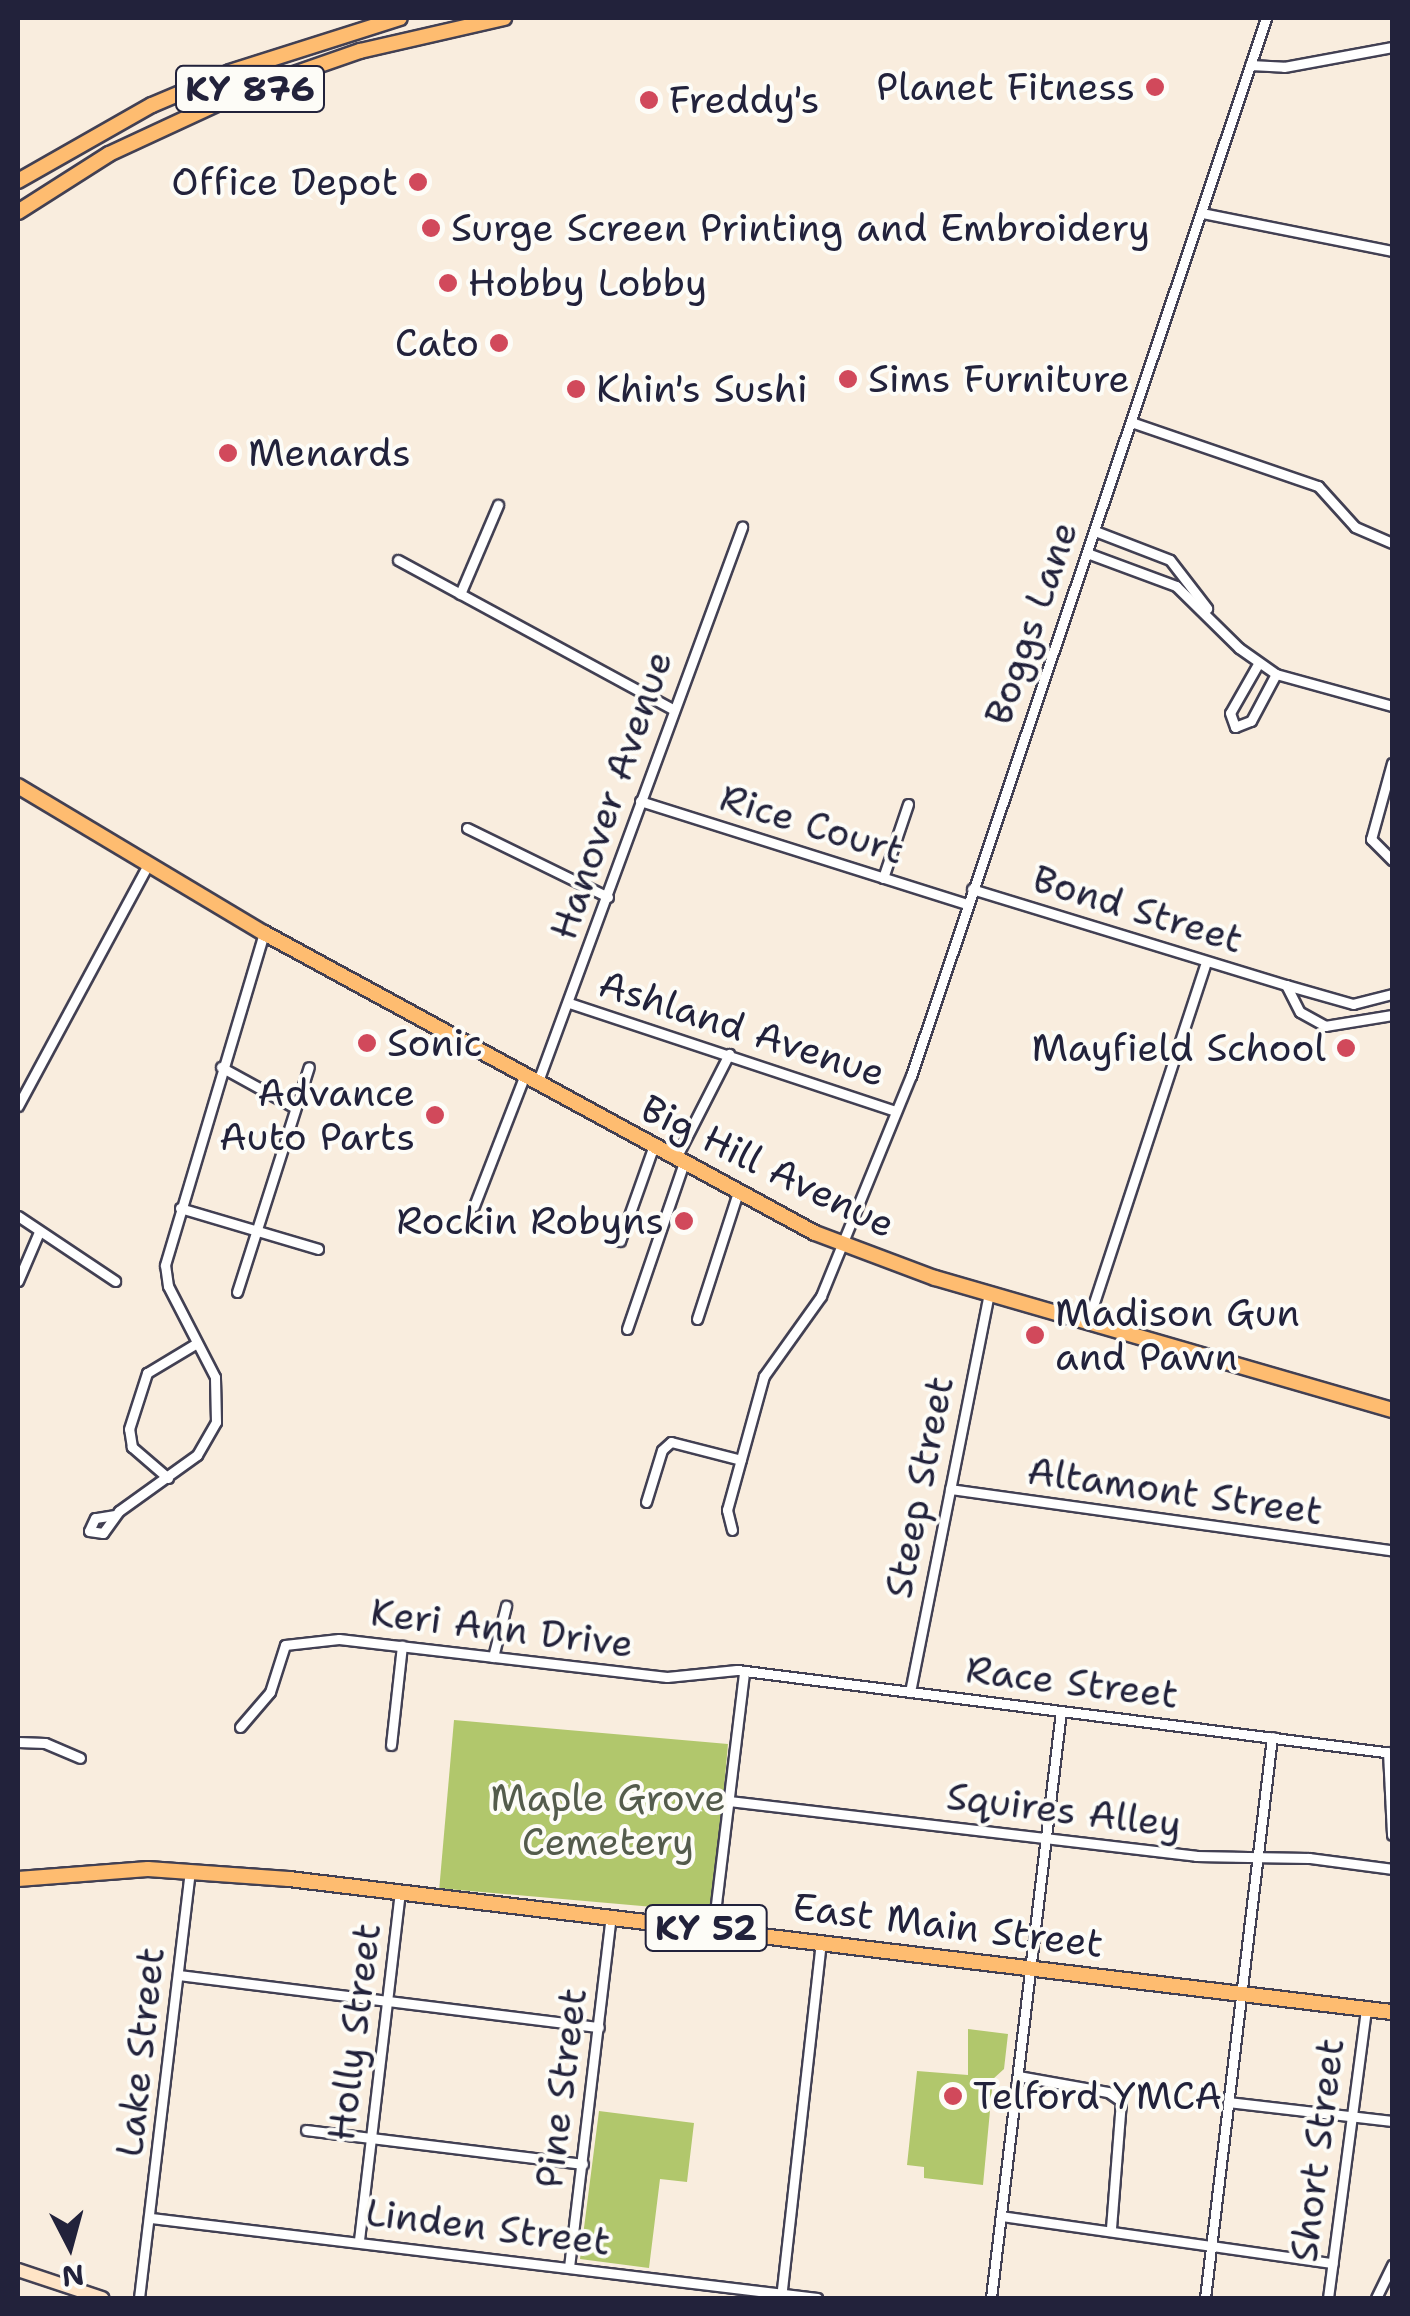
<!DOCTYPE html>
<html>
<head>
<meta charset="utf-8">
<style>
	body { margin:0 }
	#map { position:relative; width:1410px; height:2316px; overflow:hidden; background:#f9edde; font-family:"Shantell Sans",sans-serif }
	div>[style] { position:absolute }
	.green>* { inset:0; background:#b1c76c; transform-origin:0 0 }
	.roads { filter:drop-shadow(2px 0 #424053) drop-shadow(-2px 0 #424053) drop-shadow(0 2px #424053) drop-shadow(0 -2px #424053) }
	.street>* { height:9px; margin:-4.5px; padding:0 4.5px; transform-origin:4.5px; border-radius:4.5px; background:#fff }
	.secondary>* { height:12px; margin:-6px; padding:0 6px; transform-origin:6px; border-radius:6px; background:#ffe4c6 }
	.primary>* { height:14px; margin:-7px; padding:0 7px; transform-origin:7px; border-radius:7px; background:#febc70 }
	.dots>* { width:28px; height:28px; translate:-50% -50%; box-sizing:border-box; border:5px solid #fdfcf7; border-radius:50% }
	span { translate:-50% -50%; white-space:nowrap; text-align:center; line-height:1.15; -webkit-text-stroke:8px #fdfcf7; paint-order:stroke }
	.shield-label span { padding:2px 8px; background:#fdfcf7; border:2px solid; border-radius:8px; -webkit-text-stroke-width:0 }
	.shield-label { font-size:35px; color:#22223b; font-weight:700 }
	.poi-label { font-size:38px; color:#22223b }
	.right { translate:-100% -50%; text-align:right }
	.left { translate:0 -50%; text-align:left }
	.street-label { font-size:38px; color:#22223b }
	.park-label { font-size:38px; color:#545c4c }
	.frame { position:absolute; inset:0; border:20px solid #22223b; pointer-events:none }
	.north { position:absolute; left:20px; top:2196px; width:100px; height:100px; -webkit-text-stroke:8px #fdfcf7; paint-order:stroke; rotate:174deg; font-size:28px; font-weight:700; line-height:40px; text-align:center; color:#22223b }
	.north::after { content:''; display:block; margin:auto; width:35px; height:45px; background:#22223b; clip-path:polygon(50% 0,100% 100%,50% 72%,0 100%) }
</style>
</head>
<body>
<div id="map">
	<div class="green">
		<i style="left:454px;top:1720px;width:275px;height:169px;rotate:5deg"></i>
		<i style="clip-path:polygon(968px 2029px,1008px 2034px,1004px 2069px,993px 2079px,983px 2185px,924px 2178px,924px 2167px,907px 2165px,917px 2071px,968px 2075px)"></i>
		<i style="clip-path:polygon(599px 2111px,694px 2123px,687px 2182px,660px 2179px,649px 2268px,580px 2259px)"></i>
	</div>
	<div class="roads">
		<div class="street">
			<i style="left:1250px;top:65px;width:34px;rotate:3deg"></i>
			<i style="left:1284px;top:67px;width:110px;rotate:-10.5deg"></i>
			<i style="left:1202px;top:213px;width:194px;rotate:11.3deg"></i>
			<i style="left:1131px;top:422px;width:198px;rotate:18.9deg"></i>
			<i style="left:1318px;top:486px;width:55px;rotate:47.9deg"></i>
			<i style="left:1355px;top:527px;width:40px;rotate:23.4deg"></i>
			<i style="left:1095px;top:531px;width:80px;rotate:21.1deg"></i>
			<i style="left:1170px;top:560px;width:61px;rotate:52.4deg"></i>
			<i style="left:1087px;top:553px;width:95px;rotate:20.3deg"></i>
			<i style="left:1176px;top:586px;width:88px;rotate:44.5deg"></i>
			<i style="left:1239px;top:648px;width:45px;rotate:35.1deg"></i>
			<i style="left:1276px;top:674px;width:120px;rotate:15.4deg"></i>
			<i style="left:398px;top:560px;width:312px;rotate:28.5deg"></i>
			<i style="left:460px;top:594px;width:97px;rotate:-66.9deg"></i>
			<i style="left:1258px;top:664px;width:56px;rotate:119.7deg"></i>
			<i style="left:1230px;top:713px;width:15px;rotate:70deg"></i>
			<i style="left:1235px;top:727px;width:17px;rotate:-21deg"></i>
			<i style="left:1251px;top:721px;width:53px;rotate:-62deg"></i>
			<i style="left:1392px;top:763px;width:79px;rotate:105.4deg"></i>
			<i style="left:1371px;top:839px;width:30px;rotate:45deg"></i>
			<i style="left:640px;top:801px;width:343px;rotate:17.5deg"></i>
			<i style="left:467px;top:828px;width:157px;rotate:26.1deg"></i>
			<i style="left:883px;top:878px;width:78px;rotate:-71.3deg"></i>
			<i style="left:972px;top:889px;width:328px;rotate:17deg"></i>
			<i style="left:1392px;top:994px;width:40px;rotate:165.6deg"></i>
			<i style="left:1353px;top:1004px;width:70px;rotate:-164.2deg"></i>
			<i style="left:1286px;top:985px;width:30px;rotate:63deg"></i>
			<i style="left:1300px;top:1012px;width:29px;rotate:29deg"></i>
			<i style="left:1325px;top:1026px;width:68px;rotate:-9.3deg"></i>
			<i style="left:569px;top:1003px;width:344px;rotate:18.3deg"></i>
			<i style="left:221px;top:1067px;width:81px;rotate:28.8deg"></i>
			<i style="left:537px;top:1084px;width:594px;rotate:-69.79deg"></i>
			<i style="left:18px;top:1106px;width:272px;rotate:-61.7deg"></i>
			<i style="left:676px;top:1158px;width:117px;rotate:-63deg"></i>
			<i style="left:474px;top:1206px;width:138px;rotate:-68.8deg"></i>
			<i style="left:180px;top:1208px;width:144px;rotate:16.5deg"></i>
			<i style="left:18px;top:1216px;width:117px;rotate:33.8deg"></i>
			<i style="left:620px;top:1241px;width:99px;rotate:-70.5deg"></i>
			<i style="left:18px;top:1281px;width:53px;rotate:-66.8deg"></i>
			<i style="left:237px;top:1292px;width:236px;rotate:-72.3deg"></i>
			<i style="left:697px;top:1319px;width:130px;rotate:-72.1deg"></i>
			<i style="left:1088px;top:1321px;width:378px;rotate:-71.8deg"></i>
			<i style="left:627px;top:1329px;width:173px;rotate:-71.1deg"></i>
			<i style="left:168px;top:1478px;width:48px;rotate:-139.3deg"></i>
			<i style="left:132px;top:1447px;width:18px;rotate:-99deg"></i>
			<i style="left:129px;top:1429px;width:59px;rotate:-72.2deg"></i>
			<i style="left:147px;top:1373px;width:58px;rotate:-31deg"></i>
			<i style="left:950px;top:1489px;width:446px;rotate:7.9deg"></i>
			<i style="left:646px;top:1502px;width:54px;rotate:-72.9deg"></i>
			<i style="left:662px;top:1450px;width:12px;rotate:-42deg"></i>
			<i style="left:671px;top:1442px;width:72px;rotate:14.4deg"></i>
			<i style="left:115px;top:1515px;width:20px;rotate:171deg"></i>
			<i style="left:95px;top:1518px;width:14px;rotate:115deg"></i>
			<i style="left:89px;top:1531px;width:14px;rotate:8deg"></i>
			<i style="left:103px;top:1533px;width:27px;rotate:-54deg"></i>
			<i style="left:119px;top:1511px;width:96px;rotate:-35.7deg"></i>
			<i style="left:197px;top:1455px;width:38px;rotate:-60deg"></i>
			<i style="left:216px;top:1422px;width:45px;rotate:-91.3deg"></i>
			<i style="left:215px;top:1377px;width:102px;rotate:-117.3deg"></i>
			<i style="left:168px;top:1286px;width:21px;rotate:-98deg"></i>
			<i style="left:165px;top:1265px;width:346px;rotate:-73.4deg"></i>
			<i style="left:732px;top:1530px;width:21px;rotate:-104deg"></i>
			<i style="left:727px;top:1510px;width:139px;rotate:-74.6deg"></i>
			<i style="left:764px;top:1376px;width:98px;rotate:-54.5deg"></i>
			<i style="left:821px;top:1296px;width:238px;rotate:-67.8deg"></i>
			<i style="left:911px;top:1076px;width:1116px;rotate:-71.45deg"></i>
			<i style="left:493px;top:1657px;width:53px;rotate:-75.7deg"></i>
			<i style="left:910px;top:1692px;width:407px;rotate:-78.8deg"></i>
			<i style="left:240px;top:1727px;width:46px;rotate:-49.4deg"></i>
			<i style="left:270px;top:1692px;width:49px;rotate:-72.3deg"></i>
			<i style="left:285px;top:1645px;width:54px;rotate:-6.3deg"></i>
			<i style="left:339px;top:1639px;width:330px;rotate:6.6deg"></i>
			<i style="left:667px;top:1677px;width:70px;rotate:-5.7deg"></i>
			<i style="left:737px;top:1670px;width:660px;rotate:7.22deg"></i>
			<i style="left:18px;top:1742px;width:27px;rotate:2deg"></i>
			<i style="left:45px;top:1743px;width:38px;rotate:23deg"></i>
			<i style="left:391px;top:1745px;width:100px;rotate:-83.7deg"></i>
			<i style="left:1388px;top:1752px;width:83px;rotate:87.2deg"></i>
			<i style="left:729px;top:1801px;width:470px;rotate:6.7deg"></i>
			<i style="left:1196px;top:1856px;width:113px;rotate:1deg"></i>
			<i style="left:1309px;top:1858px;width:84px;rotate:7.5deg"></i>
			<i style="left:713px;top:1929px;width:260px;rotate:-83.1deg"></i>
			<i style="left:179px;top:1975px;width:423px;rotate:7.1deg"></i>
			<i style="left:1018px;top:2076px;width:91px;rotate:10.1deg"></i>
			<i style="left:1108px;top:2092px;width:16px;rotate:35deg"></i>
			<i style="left:1121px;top:2101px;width:127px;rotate:94.5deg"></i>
			<i style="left:1228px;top:2102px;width:165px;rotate:6.6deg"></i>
			<i style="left:306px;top:2130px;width:279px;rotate:7deg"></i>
			<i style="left:1001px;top:2216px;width:335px;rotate:8.1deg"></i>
			<i style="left:151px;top:2218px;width:671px;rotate:6.85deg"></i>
			<i style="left:359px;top:2240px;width:351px;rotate:-83.3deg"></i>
			<i style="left:569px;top:2267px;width:354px;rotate:-83.2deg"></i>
			<i style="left:139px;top:2298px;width:430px;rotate:-83.2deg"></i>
			<i style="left:781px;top:2298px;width:357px;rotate:-83.6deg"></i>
			<i style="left:991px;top:2298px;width:591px;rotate:-83.2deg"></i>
			<i style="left:1205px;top:2298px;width:565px;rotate:-83.19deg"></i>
			<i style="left:1328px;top:2298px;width:292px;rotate:-82.5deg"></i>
			<i style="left:1376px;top:2298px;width:37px;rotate:-64deg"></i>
		</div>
		<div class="secondary">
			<i style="left:18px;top:2270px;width:89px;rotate:18.4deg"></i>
		</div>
		<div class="primary">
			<i style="left:18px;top:181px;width:154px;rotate:-29.6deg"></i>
			<i style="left:152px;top:105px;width:85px;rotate:-22.9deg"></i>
			<i style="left:230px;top:72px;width:178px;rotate:-17.6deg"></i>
			<i style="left:18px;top:212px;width:108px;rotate:-32.5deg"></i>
			<i style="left:109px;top:154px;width:150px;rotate:-24.9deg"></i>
			<i style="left:245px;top:91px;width:122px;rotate:-19.2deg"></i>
			<i style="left:360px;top:51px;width:148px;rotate:-12.9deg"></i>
			<i style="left:18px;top:786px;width:287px;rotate:30.9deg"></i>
			<i style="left:264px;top:933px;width:627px;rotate:28.57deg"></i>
			<i style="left:815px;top:1233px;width:128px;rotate:20.6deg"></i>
			<i style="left:935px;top:1278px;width:476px;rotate:16.1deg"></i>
			<i style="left:18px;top:1879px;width:130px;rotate:-4.4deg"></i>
			<i style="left:148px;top:1869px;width:141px;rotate:4.1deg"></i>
			<i style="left:289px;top:1879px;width:1111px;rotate:6.88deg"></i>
		</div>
	</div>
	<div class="dots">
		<i style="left:1155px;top:87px;background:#d1495b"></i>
		<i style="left:649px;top:100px;background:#d1495b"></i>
		<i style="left:418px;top:182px;background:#d1495b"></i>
		<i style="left:431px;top:228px;background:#d1495b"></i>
		<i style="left:448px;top:283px;background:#d1495b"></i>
		<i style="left:499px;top:343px;background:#d1495b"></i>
		<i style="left:848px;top:379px;background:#d1495b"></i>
		<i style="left:576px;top:389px;background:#d1495b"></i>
		<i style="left:228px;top:453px;background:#d1495b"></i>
		<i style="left:367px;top:1043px;background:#d1495b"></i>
		<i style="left:1346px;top:1048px;background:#d1495b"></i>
		<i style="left:435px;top:1115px;background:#d1495b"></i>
		<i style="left:684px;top:1221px;background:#d1495b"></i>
		<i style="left:1035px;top:1335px;background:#d1495b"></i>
		<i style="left:953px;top:2096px;background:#d1495b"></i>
	</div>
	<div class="shield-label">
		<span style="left:250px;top:89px">KY 876</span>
		<span style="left:706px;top:1928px">KY 52</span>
	</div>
	<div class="poi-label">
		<span class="right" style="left:1135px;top:87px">Planet Fitness</span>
		<span class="left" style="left:669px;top:100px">Freddy's</span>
		<span class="right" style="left:398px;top:182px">Office Depot</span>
		<span class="left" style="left:451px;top:228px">Surge Screen Printing and Embroidery</span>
		<span class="left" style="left:468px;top:283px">Hobby Lobby</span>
		<span class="right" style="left:479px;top:343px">Cato</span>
		<span class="left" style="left:868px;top:379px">Sims Furniture</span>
		<span class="left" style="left:596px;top:389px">Khin's Sushi</span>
		<span class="left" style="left:248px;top:453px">Menards</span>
		<span class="left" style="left:387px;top:1043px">Sonic</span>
		<span class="right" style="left:1326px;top:1048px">Mayfield School</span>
		<span class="right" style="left:415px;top:1115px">Advance<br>Auto Parts</span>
		<span class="right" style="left:664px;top:1221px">Rockin Robyns</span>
		<span class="left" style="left:1055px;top:1335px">Madison Gun<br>and Pawn</span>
		<span class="left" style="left:973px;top:2096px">Telford YMCA</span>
	</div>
	<div class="street-label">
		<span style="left:1031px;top:623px;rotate:-71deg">Boggs Lane</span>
		<span style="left:611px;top:795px;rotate:-71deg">Hanover Avenue</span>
		<span style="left:812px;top:824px;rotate:17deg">Rice Court</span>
		<span style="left:1138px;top:909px;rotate:17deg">Bond Street</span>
		<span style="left:742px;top:1028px;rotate:18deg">Ashland Avenue</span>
		<span style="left:768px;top:1166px;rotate:26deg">Big Hill Avenue</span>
		<span style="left:919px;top:1487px;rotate:-79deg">Steep Street</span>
		<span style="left:1175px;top:1491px;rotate:8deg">Altamont Street</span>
		<span style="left:502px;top:1628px;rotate:7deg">Keri Ann Drive</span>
		<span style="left:1072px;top:1682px;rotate:7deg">Race Street</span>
		<span style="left:1064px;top:1810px;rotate:7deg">Squires Alley</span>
		<span style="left:948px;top:1925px;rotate:7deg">East Main Street</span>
		<span style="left:354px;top:2032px;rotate:-83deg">Holly Street</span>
		<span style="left:140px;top:2052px;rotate:-84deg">Lake Street</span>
		<span style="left:561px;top:2088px;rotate:-83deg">Pine Street</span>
		<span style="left:1317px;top:2150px;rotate:-83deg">Short Street</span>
		<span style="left:488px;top:2227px;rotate:7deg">Linden Street</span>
	</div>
	<div class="park-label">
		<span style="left:608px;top:1820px">Maple Grove<br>Cemetery</span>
	</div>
	<div class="frame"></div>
	<div class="north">N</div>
</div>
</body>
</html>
